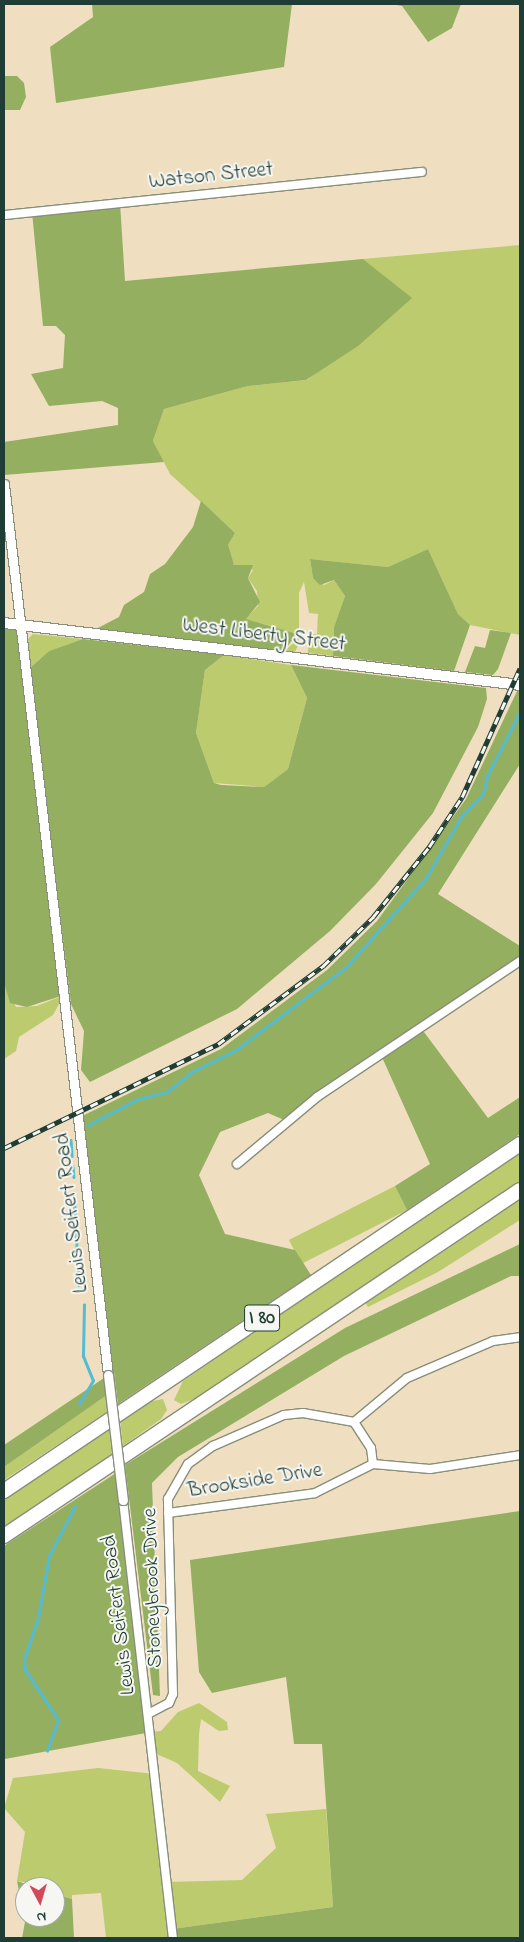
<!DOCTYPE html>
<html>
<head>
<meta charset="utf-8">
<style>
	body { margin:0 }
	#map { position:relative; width:524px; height:1942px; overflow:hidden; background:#efdfc0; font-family:"Indie Flower",sans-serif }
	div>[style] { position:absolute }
	.green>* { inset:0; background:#bbcb6d; transform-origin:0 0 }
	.forest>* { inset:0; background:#94af60 }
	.stream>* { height:2.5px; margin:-1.25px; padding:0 1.25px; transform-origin:1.25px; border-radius:1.25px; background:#54bcd2 }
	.roads { filter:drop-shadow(1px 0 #878e7a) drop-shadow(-1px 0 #878e7a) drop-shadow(0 1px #878e7a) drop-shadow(0 -1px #878e7a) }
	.minor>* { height:8px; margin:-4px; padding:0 4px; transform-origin:4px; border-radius:4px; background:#fff }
	.tertiary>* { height:9px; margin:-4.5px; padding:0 4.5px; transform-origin:4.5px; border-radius:4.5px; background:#fff }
	.secondary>* { height:10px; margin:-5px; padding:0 5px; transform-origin:5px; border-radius:5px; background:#fff }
	.motorway>* { height:14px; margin:-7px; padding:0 7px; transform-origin:7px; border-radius:7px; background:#fff }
	.rail>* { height:4.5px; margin-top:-2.25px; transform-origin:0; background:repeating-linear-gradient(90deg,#f6f6f2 0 8px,#1f3d34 0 16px); box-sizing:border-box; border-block:1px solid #1f3d34 }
	.bridges { filter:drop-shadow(1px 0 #878e7a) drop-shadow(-1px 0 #878e7a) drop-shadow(0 1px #878e7a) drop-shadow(0 -1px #878e7a) }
	.tertiary-bridge>* { height:9px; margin:-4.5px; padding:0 4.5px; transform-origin:4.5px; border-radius:4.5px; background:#fff }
	span { translate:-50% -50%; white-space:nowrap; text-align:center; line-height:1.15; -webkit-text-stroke:4px #f6f6f2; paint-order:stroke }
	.shield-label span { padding:1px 4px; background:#f6f6f2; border:1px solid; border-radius:4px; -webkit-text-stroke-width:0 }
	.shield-label { font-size:20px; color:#1f3d34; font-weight:700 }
	.street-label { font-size:21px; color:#1f3d34 }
	.frame { position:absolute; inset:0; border:5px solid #1f3d34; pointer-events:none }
	.north { position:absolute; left:15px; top:1877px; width:50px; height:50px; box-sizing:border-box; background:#f6f6f2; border:1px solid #a0aca6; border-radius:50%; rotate:174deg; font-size:14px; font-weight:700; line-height:20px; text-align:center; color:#1f3d34 }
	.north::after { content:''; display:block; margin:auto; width:18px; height:22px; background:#d1495b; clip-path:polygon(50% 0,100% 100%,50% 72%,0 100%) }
</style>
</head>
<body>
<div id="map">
	<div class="green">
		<i style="clip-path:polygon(520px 245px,520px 635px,470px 625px,458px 614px,428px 549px,388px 567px,310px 559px,313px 578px,324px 585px,334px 580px,345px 596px,334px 627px,333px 656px,308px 653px,309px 634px,317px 634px,318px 614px,309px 613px,304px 582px,299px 593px,299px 643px,295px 652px,283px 652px,296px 641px,275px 627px,245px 619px,258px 606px,257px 591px,248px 578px,253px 570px,234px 565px,229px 556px,228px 545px,235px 533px,170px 474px,153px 441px,164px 409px,248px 386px,307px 380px,411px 298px,363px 259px)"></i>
		<i style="clip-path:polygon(33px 634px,83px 639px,49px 651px,30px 668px,28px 639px)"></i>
		<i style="clip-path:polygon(224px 655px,291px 665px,307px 698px,288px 769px,264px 787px,214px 783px,196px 733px,205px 670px)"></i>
		<i style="clip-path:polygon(4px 982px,16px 1007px,37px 1006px,64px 995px,53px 1015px,19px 1037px,16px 1051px,4px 1059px)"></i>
		<i style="clip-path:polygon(520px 1150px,520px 1183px,202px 1396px,181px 1404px,174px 1400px,183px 1381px)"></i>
		<i style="left:395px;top:1186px;width:27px;height:119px;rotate:63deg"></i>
		<i style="clip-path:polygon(520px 1198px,520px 1220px,438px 1272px,368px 1307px,365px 1302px)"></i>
		<i style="clip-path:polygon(107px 1395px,108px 1411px,4px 1480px,4px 1467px)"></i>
		<i style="clip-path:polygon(163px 1399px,167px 1410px,161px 1419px,123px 1446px,120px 1419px,148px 1402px)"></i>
		<i style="clip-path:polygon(110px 1425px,113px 1453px,4px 1530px,4px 1497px)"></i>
		<i style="clip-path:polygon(199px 1703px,227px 1722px,228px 1730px,219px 1731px,201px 1719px,199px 1734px,198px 1771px,230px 1786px,220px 1802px,177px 1763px,152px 1752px,150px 1732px,161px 1731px,178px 1712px)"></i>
		<i style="clip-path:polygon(98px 1768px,155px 1774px,167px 1882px,242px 1880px,276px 1848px,266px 1814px,326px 1809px,333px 1907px,172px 1929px,173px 1938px,106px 1938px,101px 1893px,72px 1895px,72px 1899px,55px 1894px,55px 1887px,17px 1881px,25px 1832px,4px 1808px,13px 1778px)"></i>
	</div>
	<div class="forest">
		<i style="clip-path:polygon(92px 4px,292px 4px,284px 67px,56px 103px,50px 47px,93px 17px)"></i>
		<i style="clip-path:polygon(391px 4px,461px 4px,452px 28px,428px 42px,402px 6px)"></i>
		<i style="clip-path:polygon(4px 76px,17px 76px,24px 83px,26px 97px,20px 110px,4px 110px)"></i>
		<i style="clip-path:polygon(120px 203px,125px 281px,363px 259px,412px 298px,358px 346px,306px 380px,248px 386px,164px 409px,153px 441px,164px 462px,4px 475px,4px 442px,118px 425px,118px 408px,102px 401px,49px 406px,31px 374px,63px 368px,65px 335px,56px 326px,43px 326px,32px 212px)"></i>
		<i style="clip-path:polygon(201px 501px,235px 533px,228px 545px,234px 565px,253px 565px,248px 578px,260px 602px,246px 619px,297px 634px,283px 652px,96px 629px,119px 617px,124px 605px,144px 592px,150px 574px,165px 564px,193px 527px)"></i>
		<i style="clip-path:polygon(428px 549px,458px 614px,470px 625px,454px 671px,333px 656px,334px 627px,345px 596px,334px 580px,320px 585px,313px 578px,310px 559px,388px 567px)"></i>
		<i style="clip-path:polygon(4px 623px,20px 625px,64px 995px,27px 1007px,10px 1003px,4px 982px)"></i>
		<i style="clip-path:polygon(490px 630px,511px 633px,498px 669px,493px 675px,465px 672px,475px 646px,485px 648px)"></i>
		<i style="clip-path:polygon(83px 639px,224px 655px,205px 670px,196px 733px,214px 783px,221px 785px,264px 787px,288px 769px,307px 698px,291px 665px,486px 688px,487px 699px,478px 727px,433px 813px,376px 884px,330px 931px,237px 1009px,90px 1082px,81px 1070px,84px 1031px,71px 1004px,30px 668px,49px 651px)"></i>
		<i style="clip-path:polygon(520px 685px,520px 764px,438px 894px,520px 946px,520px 961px,421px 1028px,488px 1118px,520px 1097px,520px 1134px,407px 1210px,395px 1186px,430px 1164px,381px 1055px,289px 1122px,268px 1113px,220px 1132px,199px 1175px,225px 1234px,295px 1250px,311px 1275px,118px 1404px,114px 1372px,108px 1375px,78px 1118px,221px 1049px,327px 970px,377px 921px,466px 799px)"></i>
		<i style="clip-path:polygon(520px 1244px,520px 1276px,511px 1276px,344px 1356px,178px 1457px,152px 1483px,160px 1696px,153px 1695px,125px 1465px,345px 1328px)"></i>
		<i style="clip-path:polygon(104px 1378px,107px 1395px,4px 1467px,4px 1445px)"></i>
		<i style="clip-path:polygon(116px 1473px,146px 1733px,5px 1759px,4px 1546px)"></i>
		<i style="clip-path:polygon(520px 1511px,520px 1938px,173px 1938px,172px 1929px,333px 1907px,322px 1744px,294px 1744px,286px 1677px,212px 1693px,199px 1672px,190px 1560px)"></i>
		<i style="clip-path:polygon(17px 1881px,35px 1887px,25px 1887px,25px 1917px,55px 1917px,55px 1894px,72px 1899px,74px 1938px,22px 1938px,25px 1922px)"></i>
	</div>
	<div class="stream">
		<i style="left:88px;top:1125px;width:56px;rotate:-27.5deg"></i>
		<i style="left:138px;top:1099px;width:30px;rotate:-14deg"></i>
		<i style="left:167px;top:1092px;width:32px;rotate:-39deg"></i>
		<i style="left:192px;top:1072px;width:49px;rotate:-26.6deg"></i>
		<i style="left:236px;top:1050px;width:138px;rotate:-37deg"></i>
		<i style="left:346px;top:967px;width:120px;rotate:-48deg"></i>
		<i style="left:426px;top:878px;width:70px;rotate:-60.2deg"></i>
		<i style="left:461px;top:817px;width:32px;rotate:-46deg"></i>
		<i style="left:483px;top:794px;width:18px;rotate:-77deg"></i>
		<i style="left:487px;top:776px;width:72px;rotate:-62.7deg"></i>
		<i style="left:71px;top:1140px;width:16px;rotate:86deg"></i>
		<i style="left:73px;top:1166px;width:11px;rotate:85deg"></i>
		<i style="left:74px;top:1192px;width:93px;rotate:86.9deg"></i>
		<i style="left:79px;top:1404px;width:27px;rotate:-59deg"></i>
		<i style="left:93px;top:1381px;width:27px;rotate:-112deg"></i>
		<i style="left:83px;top:1356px;width:51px;rotate:-88.9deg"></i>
		<i style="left:47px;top:1751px;width:33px;rotate:-70deg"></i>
		<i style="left:58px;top:1720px;width:60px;rotate:-123.4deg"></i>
		<i style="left:25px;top:1670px;width:11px;rotate:-95deg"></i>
		<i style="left:24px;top:1659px;width:43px;rotate:-71.1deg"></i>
		<i style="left:38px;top:1618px;width:63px;rotate:-79.9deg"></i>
		<i style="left:49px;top:1556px;width:56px;rotate:-62.5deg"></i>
	</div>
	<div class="roads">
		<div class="minor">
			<i style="left:4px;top:215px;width:420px;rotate:-5.9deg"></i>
			<i style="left:237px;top:1164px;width:104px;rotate:-39.9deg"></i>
			<i style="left:317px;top:1097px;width:244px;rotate:-33.8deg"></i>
			<i style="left:354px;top:1422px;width:31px;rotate:57deg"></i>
			<i style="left:371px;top:1448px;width:16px;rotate:83deg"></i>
			<i style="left:123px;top:1500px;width:441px;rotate:83.5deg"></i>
			<i style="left:168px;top:1513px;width:148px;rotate:-7.7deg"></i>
			<i style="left:315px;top:1493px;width:65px;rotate:-26.6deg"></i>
			<i style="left:373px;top:1464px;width:57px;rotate:5deg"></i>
			<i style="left:430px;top:1469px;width:91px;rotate:-8.8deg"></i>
			<i style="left:148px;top:1714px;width:24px;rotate:-28deg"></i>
			<i style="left:169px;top:1703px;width:10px;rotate:-66deg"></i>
			<i style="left:173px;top:1694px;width:195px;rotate:-91.5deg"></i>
			<i style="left:168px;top:1499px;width:40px;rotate:-60.3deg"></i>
			<i style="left:188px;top:1464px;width:31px;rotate:-36deg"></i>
			<i style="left:213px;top:1446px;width:77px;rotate:-23.6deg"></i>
			<i style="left:284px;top:1415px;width:19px;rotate:-6deg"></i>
			<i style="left:303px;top:1413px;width:52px;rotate:10deg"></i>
			<i style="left:354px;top:1422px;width:69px;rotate:-39.7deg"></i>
			<i style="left:407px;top:1378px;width:94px;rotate:-23.3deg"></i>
			<i style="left:493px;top:1341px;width:27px;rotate:-8deg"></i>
		</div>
		<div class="tertiary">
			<i style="left:4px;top:484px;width:897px;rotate:83.34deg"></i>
		</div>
		<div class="secondary">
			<i style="left:4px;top:623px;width:520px;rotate:6.85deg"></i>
		</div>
		<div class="motorway">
			<i style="left:4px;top:1491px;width:622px;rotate:-33.92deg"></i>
			<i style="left:4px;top:1536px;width:621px;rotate:-33.84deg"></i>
		</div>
	</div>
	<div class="rail">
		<i style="left:4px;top:1148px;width:238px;rotate:-25.9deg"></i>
		<i style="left:218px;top:1044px;width:131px;rotate:-36.6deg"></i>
		<i style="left:323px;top:966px;width:70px;rotate:-44.4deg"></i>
		<i style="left:373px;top:917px;width:90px;rotate:-51.3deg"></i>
		<i style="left:429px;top:847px;width:60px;rotate:-56.6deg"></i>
		<i style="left:462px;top:797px;width:141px;rotate:-65.8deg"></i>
	</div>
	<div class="bridges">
		<div class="tertiary-bridge">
			<i style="left:108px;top:1375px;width:126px;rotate:83.2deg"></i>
		</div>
	</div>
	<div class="shield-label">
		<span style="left:262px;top:1318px">I 80</span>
	</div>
	<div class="street-label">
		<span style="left:211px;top:176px;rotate:-6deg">Watson Street</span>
		<span style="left:264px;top:635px;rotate:7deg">West Liberty Street</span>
		<span style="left:72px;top:1213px;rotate:-97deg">Lewis Seifert Road</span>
		<span style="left:255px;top:1481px;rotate:-9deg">Brookside Drive</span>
		<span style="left:153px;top:1588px;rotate:-92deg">Stoneybrook Drive</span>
		<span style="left:119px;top:1615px;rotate:-97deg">Lewis Seifert Road</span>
	</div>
	<div class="frame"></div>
	<div class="north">N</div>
</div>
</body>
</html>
